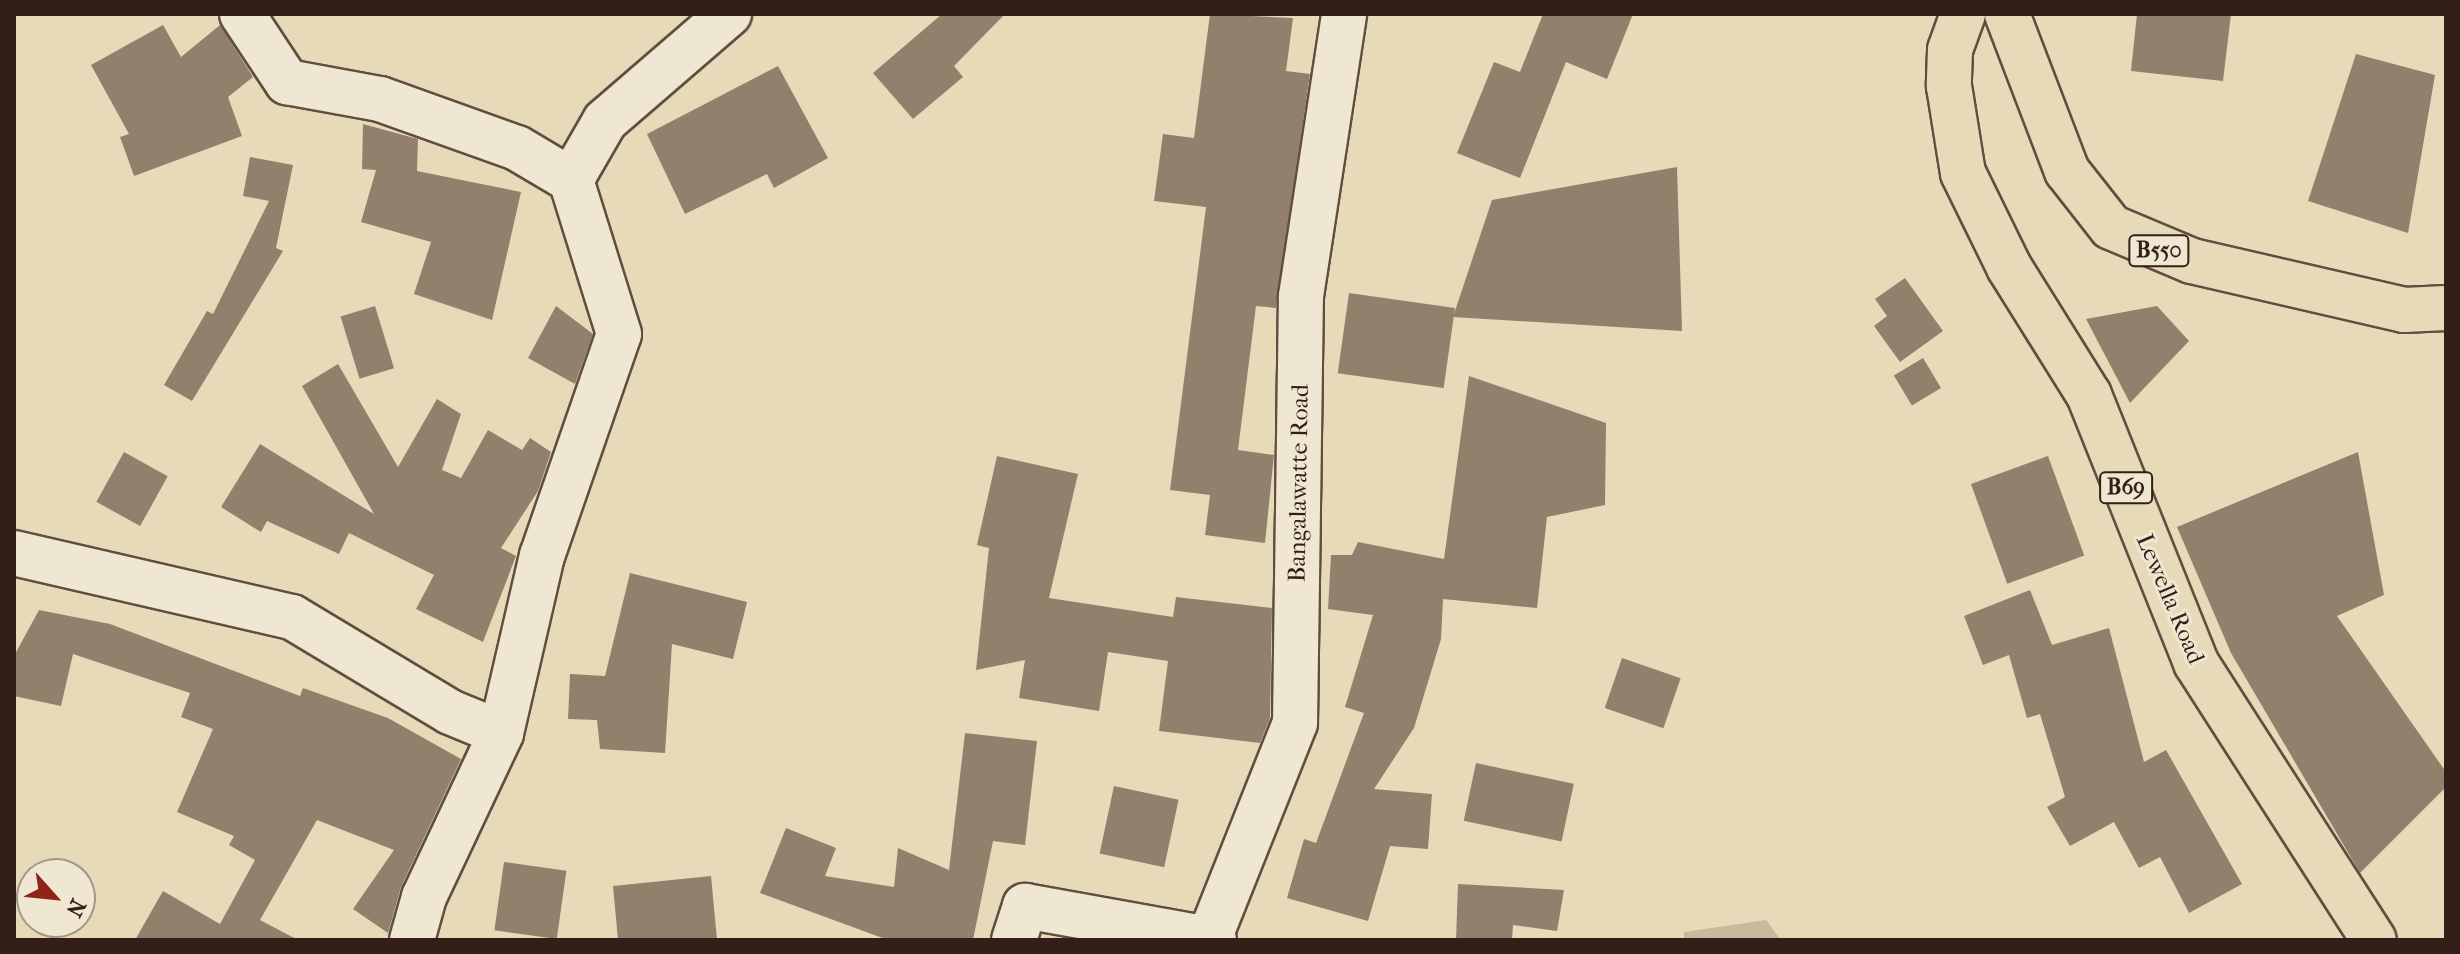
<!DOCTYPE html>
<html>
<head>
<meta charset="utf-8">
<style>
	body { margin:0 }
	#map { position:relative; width:2460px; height:954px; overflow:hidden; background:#e7dab9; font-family:"IM FELL French Canon",serif }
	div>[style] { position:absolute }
	.green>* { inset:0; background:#c8ba9d }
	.building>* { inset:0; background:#91806b; transform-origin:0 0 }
	.roads { filter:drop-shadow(2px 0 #604e40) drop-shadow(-2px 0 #604e40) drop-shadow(0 2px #604e40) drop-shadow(0 -2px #604e40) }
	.minor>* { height:44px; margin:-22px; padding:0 22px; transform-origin:22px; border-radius:22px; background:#efe7d2 }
	.major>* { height:44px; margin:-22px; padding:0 22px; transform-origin:22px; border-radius:22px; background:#e7dab9 }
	span { translate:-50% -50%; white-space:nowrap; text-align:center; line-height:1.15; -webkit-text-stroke:6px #efe7d2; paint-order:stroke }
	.shield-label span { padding:2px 6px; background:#efe7d2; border:2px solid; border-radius:6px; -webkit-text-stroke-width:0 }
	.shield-label { font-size:22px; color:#331f17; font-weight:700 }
	.street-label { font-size:24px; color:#331f17 }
	.frame { position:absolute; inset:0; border:16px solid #331f17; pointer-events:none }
	.north { position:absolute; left:16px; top:858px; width:80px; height:80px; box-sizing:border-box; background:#efe7d2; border:2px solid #a49787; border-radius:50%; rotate:117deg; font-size:22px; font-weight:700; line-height:32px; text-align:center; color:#331f17 }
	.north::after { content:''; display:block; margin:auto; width:28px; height:36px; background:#8f2418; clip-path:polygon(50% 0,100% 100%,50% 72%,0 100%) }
</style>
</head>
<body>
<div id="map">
	<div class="green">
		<i style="clip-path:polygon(1766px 920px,1781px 940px,1684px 940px,1684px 932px)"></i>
	</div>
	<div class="building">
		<i style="clip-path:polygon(942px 14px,1005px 14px,954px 66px,963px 77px,913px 119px,873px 73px)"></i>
		<i style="clip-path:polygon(1210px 14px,1293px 18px,1286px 71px,1310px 74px,1276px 308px,1256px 306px,1238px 450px,1274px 455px,1265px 543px,1205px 535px,1210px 495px,1170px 490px,1206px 207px,1154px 201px,1163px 134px,1194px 138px)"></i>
		<i style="clip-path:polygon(1543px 14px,1633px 14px,1607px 79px,1566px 62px,1520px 178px,1457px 153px,1494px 62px,1520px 72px)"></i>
		<i style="clip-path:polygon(2137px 14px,2231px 14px,2223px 81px,2131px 71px)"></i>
		<i style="clip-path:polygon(163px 25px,181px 57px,220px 25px,253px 77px,228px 97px,242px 136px,134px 176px,120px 137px,129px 134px,91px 65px)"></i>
		<i style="clip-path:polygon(2356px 54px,2435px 75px,2408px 233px,2308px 201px)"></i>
		<i style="clip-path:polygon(778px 66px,828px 158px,774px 188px,767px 174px,685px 214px,647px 134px)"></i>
		<i style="clip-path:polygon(363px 124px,418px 139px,417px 171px,521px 192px,492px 320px,414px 294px,431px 242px,361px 222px,376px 170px,362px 169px)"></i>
		<i style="clip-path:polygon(250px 157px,293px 165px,276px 248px,283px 251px,192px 401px,164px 385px,207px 311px,213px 314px,269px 201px,243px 196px)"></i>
		<i style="clip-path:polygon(1677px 167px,1682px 331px,1453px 317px,1492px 200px)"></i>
		<i style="clip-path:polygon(1905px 278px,1943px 331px,1900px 362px,1874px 326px,1887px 316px,1875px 299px)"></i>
		<i style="left:1349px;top:293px;width:107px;height:81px;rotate:8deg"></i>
		<i style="left:375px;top:306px;width:65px;height:36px;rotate:73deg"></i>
		<i style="clip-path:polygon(556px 306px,593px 334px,575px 384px,528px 358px)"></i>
		<i style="clip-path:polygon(2157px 306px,2189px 341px,2130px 403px,2086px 319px)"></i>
		<i style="left:1923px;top:358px;width:35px;height:34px;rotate:59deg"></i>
		<i style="clip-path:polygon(338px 364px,398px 467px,437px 399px,461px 414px,442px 470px,461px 478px,488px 430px,522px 450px,530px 438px,551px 452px,538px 491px,501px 548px,516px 556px,483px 642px,416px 609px,434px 575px,349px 533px,339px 554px,267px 521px,261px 532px,221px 507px,260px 444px,374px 514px,302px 386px)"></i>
		<i style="clip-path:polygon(1469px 376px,1606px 423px,1605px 505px,1547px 517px,1537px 608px,1443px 599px,1441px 639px,1414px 728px,1374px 789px,1432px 794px,1428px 849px,1390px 846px,1368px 921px,1287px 898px,1304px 839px,1316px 843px,1364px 713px,1345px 707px,1373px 615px,1328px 609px,1331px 555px,1352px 555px,1358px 542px,1444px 559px)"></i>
		<i style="left:124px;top:452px;width:50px;height:57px;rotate:29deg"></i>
		<i style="clip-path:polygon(2358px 452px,2384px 595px,2337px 616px,2446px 772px,2446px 787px,2360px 873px,2231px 653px,2177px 527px)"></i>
		<i style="clip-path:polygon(997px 456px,1078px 474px,1049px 598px,1173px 617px,1176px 597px,1272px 608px,1270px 718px,1260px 743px,1159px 731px,1168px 661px,1108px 652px,1099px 711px,1019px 698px,1025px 660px,976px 670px,989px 548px,977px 545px)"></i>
		<i style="left:2048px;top:456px;width:106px;height:82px;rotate:70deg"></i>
		<i style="clip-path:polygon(630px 573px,747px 602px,733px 659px,672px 644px,665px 753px,600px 749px,597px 720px,568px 719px,570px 674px,605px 676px)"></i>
		<i style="clip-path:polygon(2030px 590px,2052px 645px,2109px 628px,2144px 762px,2166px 750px,2242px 884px,2189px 913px,2160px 857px,2139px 868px,2114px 822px,2070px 846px,2047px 807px,2065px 797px,2040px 714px,2027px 718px,2009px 655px,1983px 665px,1964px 616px)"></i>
		<i style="clip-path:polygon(39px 610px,110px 624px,300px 696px,303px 688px,388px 718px,461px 759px,401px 887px,388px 933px,353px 909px,394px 850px,317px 820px,260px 920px,298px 940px,135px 940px,163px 891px,220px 924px,255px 860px,229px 845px,234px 836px,177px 812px,213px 729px,181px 717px,190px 693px,73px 654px,61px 706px,14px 696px,14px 656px)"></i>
		<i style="left:1622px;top:658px;width:62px;height:53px;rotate:19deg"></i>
		<i style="clip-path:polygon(965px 733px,1037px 741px,1025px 845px,993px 841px,973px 940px,888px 940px,760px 893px,786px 828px,836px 848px,825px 876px,894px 887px,898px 848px,949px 870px)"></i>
		<i style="left:1476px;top:763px;width:100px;height:59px;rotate:12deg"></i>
		<i style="left:1114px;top:786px;width:66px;height:69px;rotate:12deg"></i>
		<i style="left:504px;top:862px;width:63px;height:69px;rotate:8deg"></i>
		<i style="clip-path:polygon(711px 876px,717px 940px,618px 940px,613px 886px)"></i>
		<i style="clip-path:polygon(1458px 884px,1564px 890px,1557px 931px,1513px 925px,1512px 940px,1456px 940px)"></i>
	</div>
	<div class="roads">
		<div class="minor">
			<i style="left:242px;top:14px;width:82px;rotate:56.5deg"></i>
			<i style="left:287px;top:82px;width:95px;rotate:10.4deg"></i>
			<i style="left:380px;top:99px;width:145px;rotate:19.7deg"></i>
			<i style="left:517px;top:148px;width:63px;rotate:30.7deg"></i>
			<i style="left:14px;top:553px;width:285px;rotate:13deg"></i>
			<i style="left:292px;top:617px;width:184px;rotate:31deg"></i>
			<i style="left:450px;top:712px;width:55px;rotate:22.4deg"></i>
			<i style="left:1209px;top:939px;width:232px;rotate:-68.3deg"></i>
			<i style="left:1295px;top:723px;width:427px;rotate:-89.2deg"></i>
			<i style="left:1301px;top:296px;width:285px;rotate:-81.3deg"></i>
			<i style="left:412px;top:940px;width:45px;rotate:-74.4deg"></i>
			<i style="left:424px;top:897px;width:181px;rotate:-64.8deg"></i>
			<i style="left:501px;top:733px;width:182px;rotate:-77deg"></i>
			<i style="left:542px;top:556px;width:235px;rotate:-70.9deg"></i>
			<i style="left:619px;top:334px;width:161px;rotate:-107.3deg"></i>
			<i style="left:571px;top:180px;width:68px;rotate:-60deg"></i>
			<i style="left:605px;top:121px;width:164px;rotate:-40.8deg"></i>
			<i style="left:1014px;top:940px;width:36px;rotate:-72deg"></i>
			<i style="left:1025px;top:906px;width:192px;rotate:10.2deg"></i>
		</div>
		<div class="major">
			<i style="left:1963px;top:14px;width:38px;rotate:110deg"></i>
			<i style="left:1950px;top:50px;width:36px;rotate:92deg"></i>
			<i style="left:1949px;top:86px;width:88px;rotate:80.9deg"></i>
			<i style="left:1963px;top:173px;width:105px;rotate:63.9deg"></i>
			<i style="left:2009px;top:267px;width:151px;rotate:58deg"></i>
			<i style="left:2089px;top:395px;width:289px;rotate:68.2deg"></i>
			<i style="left:2196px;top:663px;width:329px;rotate:57.3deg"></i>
			<i style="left:2007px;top:14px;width:168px;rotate:69.1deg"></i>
			<i style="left:2067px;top:171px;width:71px;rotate:51.8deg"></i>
			<i style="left:2111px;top:227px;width:88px;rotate:22.8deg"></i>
			<i style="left:2192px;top:261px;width:218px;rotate:13deg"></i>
			<i style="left:2404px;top:310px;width:42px;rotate:-2.7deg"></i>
		</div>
	</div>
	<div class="shield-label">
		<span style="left:2159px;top:251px">B550</span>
		<span style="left:2126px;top:488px">B69</span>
	</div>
	<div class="street-label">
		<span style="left:1299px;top:483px;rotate:-89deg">Bangalawatte Road</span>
		<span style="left:2170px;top:599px;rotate:67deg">Lewella Road</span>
	</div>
	<div class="frame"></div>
	<div class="north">N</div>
</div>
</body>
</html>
